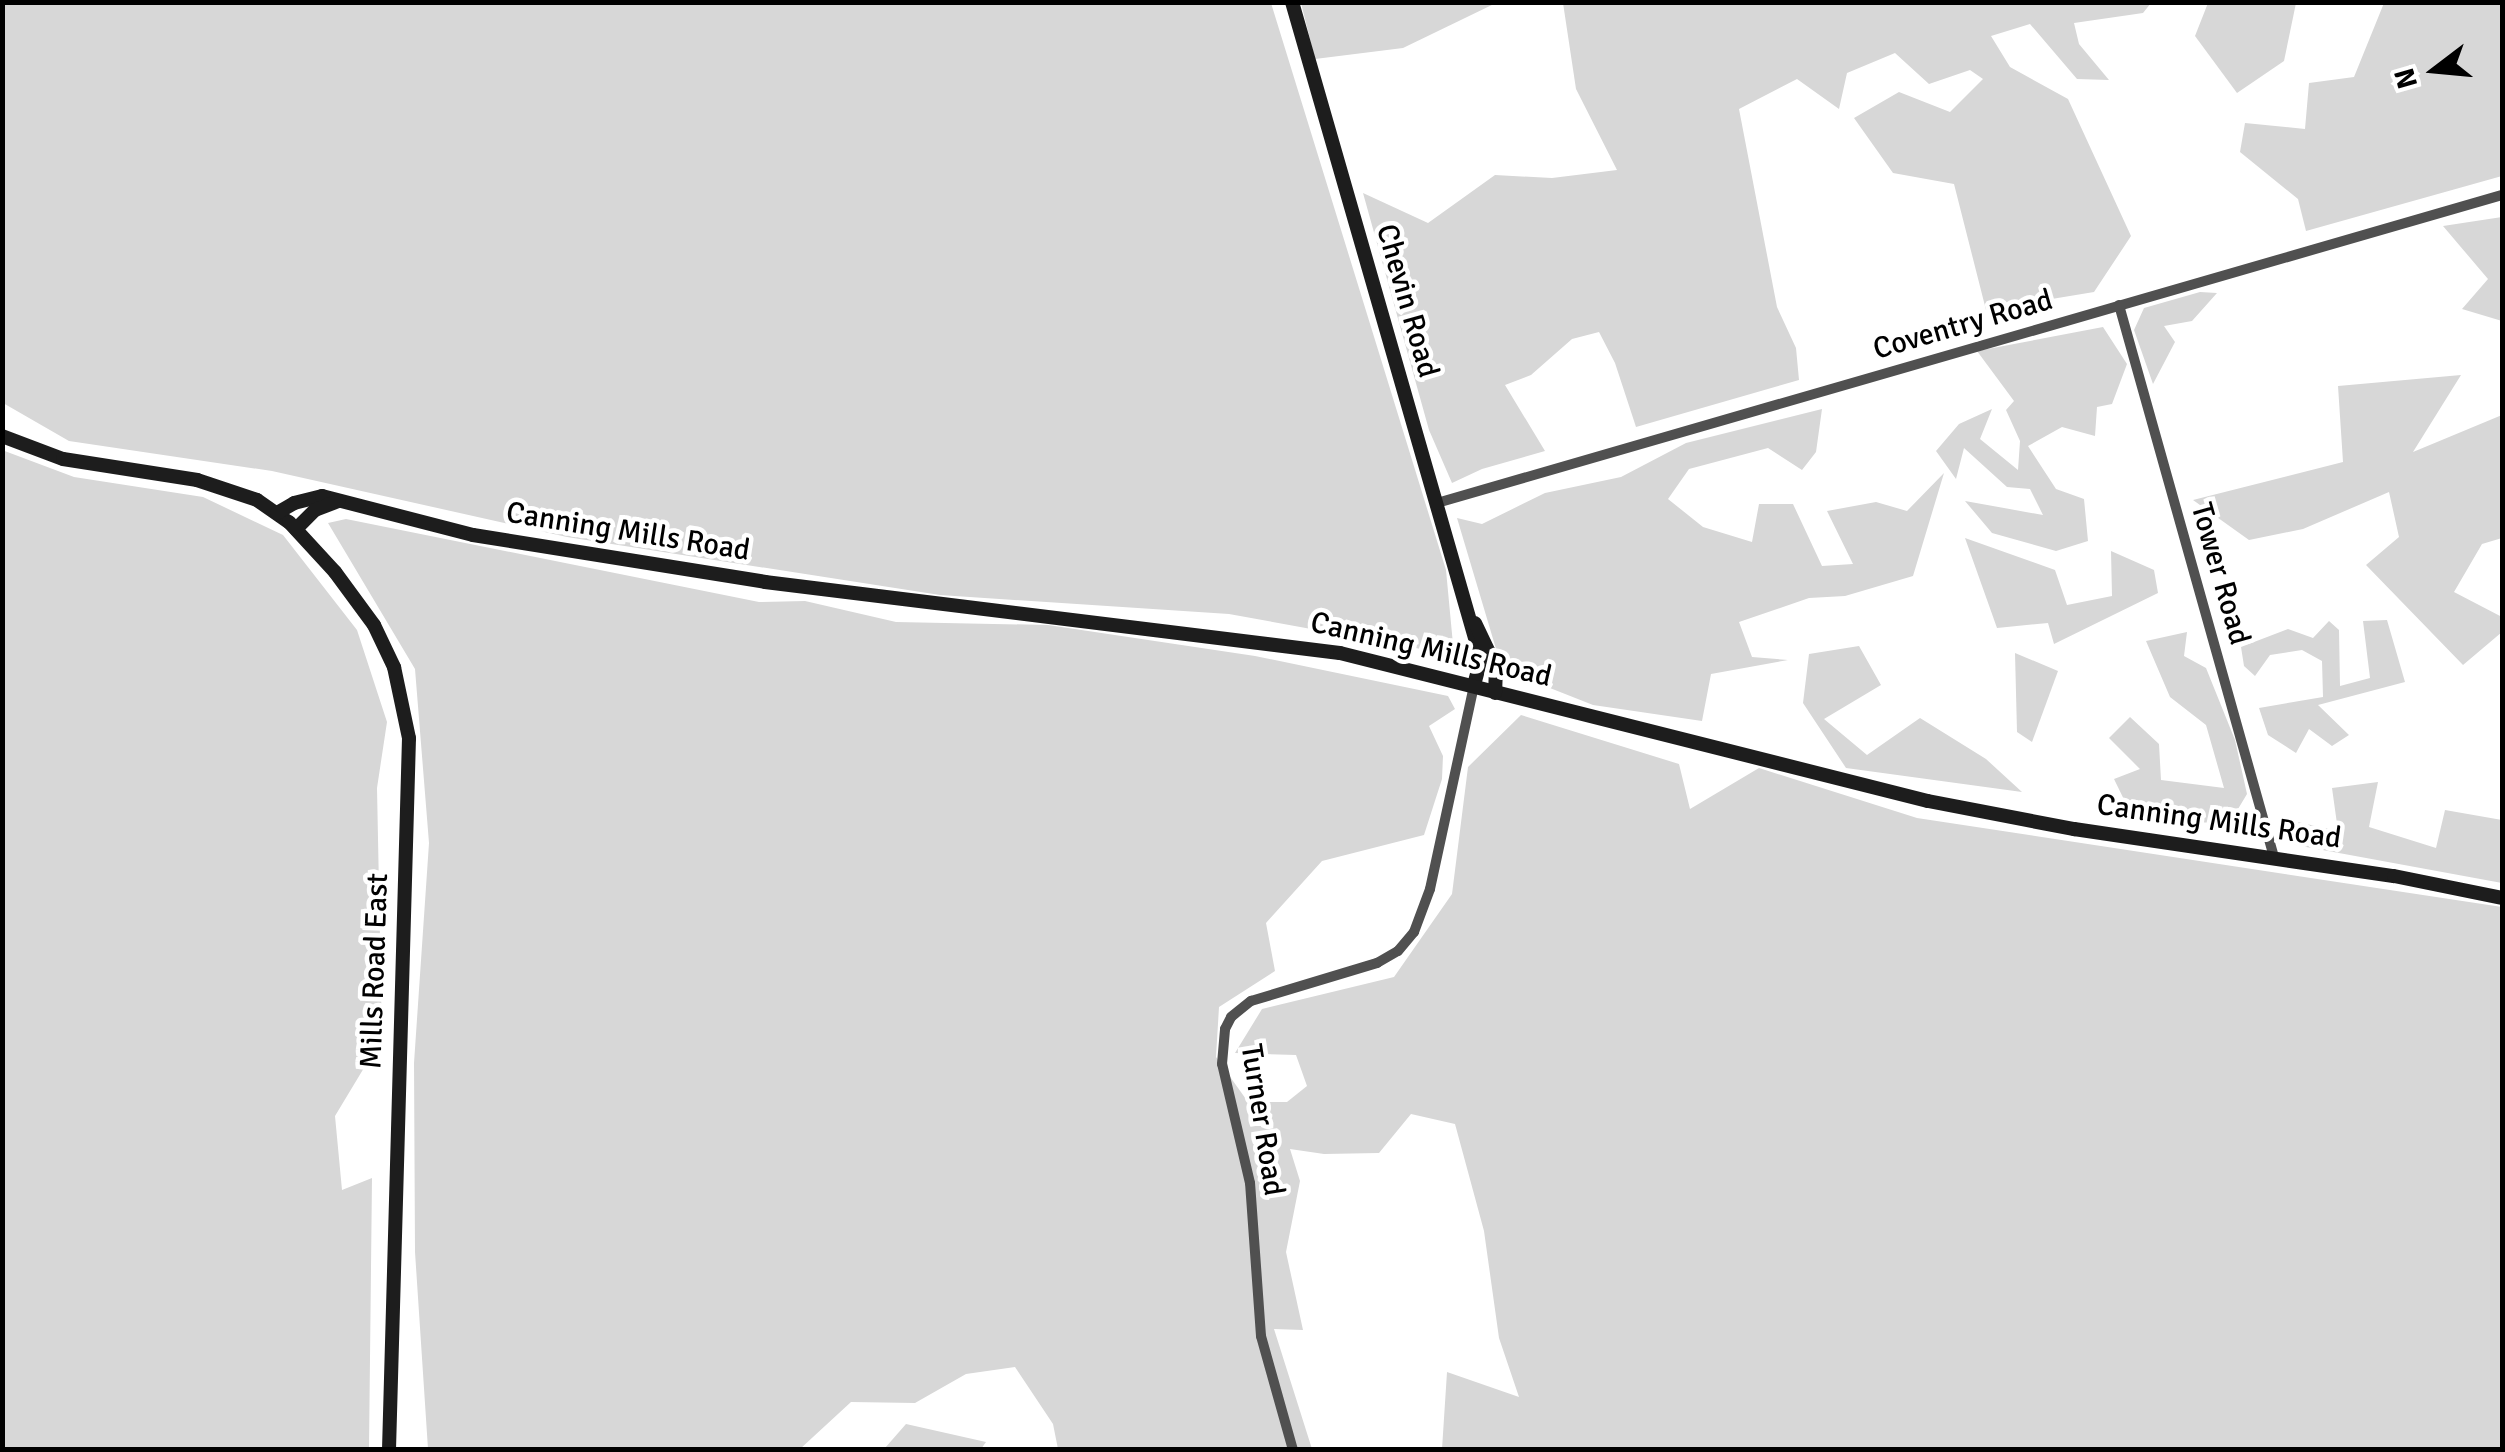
<!DOCTYPE html>
<html>
<head>
<meta charset="utf-8">
<style>
	body { margin:0 }
	#map { position:relative; width:2505px; height:1452px; overflow:hidden; background:#fff; font-family:Signika,sans-serif }
	div>[style] { position:absolute }
	.green>* { inset:0; background:#d7d7d7 }
	.minor>* { height:10px; margin:-5px; padding:0 5px; transform-origin:5px; border-radius:5px; background:#505050 }
	.secondary>* { height:14px; margin:-7px; padding:0 7px; transform-origin:7px; border-radius:7px; background:#1d1d1d }
	span { translate:-50% -50%; white-space:nowrap; text-align:center; line-height:1.15; -webkit-text-stroke:9px #fff; paint-order:stroke }
	.street-label { font-size:30px; color:#000 }
	.frame { position:absolute; inset:0; border:5px solid #000; pointer-events:none }
	.north { position:absolute; left:2385px; top:20px; width:100px; height:100px; -webkit-text-stroke:8px #fff; paint-order:stroke; rotate:254deg; font-size:28px; font-weight:700; line-height:40px; text-align:center; color:#000 }
	.north::after { content:''; display:block; margin:auto; width:35px; height:45px; background:#000; clip-path:polygon(50% 0,100% 100%,50% 72%,0 100%) }
</style>
</head>
<body>
<div id="map">
	<div class="green">
		<i style="clip-path:polygon(3px 2px,1271px 3px,1446px 570px,1454px 655px,1229px 614px,940px 595px,567px 537px,272px 471px,69px 441px,3px 403px)"></i>
		<i style="clip-path:polygon(1301px 3px,1496px 3px,1403px 48px,1315px 59px)"></i>
		<i style="clip-path:polygon(1563px 3px,2151px 3px,2143px 13px,2074px 23px,2079px 44px,2109px 80px,2077px 79px,2030px 24px,1991px 36px,2010px 67px,2068px 99px,2131px 236px,2094px 292px,1986px 310px,1954px 184px,1893px 173px,1854px 118px,1899px 92px,1950px 112px,1983px 79px,1970px 70px,1929px 84px,1895px 53px,1847px 73px,1839px 109px,1797px 79px,1739px 109px,1777px 307px,1796px 348px,1799px 380px,1636px 427px,1615px 363px,1599px 332px,1572px 339px,1531px 375px,1505px 385px,1545px 451px,1482px 469px,1452px 483px,1429px 430px,1363px 193px,1428px 223px,1495px 175px,1552px 178px,1617px 170px,1576px 89px)"></i>
		<i style="clip-path:polygon(2208px 3px,2296px 3px,2284px 61px,2237px 93px,2195px 36px)"></i>
		<i style="clip-path:polygon(2384px 3px,2502px 3px,2502px 176px,2306px 231px,2298px 199px,2240px 152px,2245px 123px,2305px 129px,2309px 83px,2354px 77px)"></i>
		<i style="clip-path:polygon(2502px 217px,2502px 321px,2462px 309px,2488px 279px,2443px 226px)"></i>
		<i style="clip-path:polygon(2200px 292px,2217px 293px,2192px 321px,2164px 326px,2175px 342px,2153px 384px,2134px 330px,2144px 308px)"></i>
		<i style="clip-path:polygon(2103px 327px,2127px 364px,2112px 404px,2097px 407px,2095px 436px,2062px 427px,2028px 446px,2056px 489px,2084px 499px,2088px 541px,2056px 551px,1992px 533px,1965px 501px,2043px 515px,2030px 489px,2007px 487px,1964px 448px,1956px 479px,1936px 451px,1959px 424px,1992px 409px,1980px 439px,2018px 470px,2020px 441px,2006px 410px,2014px 401px,1977px 351px)"></i>
		<i style="clip-path:polygon(2461px 375px,2413px 452px,2502px 415px,2502px 538px,2482px 544px,2454px 592px,2502px 617px,2502px 632px,2463px 665px,2366px 565px,2399px 537px,2389px 492px,2303px 529px,2249px 540px,2193px 500px,2343px 462px,2338px 386px)"></i>
		<i style="clip-path:polygon(1822px 409px,1816px 452px,1802px 470px,1768px 448px,1689px 469px,1668px 499px,1703px 527px,1752px 542px,1759px 504px,1793px 504px,1822px 566px,1853px 564px,1827px 511px,1876px 502px,1907px 511px,1944px 473px,1913px 576px,1845px 596px,1809px 598px,1739px 622px,1752px 657px,1788px 660px,1711px 674px,1702px 721px,1593px 705px,1502px 669px,1457px 518px,1482px 524px,1545px 493px,1621px 477px,1686px 443px)"></i>
		<i style="clip-path:polygon(2px 450px,74px 477px,203px 497px,283px 535px,357px 630px,387px 722px,377px 788px,382px 1038px,335px 1116px,342px 1190px,372px 1178px,369px 1449px,3px 1449px)"></i>
		<i style="clip-path:polygon(346px 519px,759px 602px,805px 601px,896px 622px,1048px 625px,1255px 656px,1448px 696px,1455px 709px,1429px 726px,1443px 756px,1442px 779px,1424px 835px,1322px 861px,1266px 923px,1275px 971px,1219px 1007px,1216px 1057px,1248px 1102px,1287px 1102px,1307px 1086px,1296px 1055px,1235px 1053px,1262px 1009px,1394px 977px,1452px 894px,1468px 767px,1521px 715px,1679px 764px,1690px 809px,1759px 768px,1917px 818px,2502px 907px,2502px 1449px,1442px 1449px,1447px 1372px,1519px 1397px,1499px 1338px,1484px 1231px,1455px 1124px,1411px 1114px,1379px 1153px,1324px 1154px,1290px 1149px,1300px 1181px,1286px 1252px,1303px 1330px,1274px 1329px,1312px 1449px,1058px 1449px,1053px 1424px,1015px 1367px,966px 1374px,915px 1403px,851px 1402px,800px 1449px,428px 1449px,415px 1252px,414px 1063px,429px 843px,415px 669px,328px 523px)"></i>
		<i style="clip-path:polygon(1965px 538px,2055px 570px,2067px 605px,2112px 596px,2111px 551px,2154px 570px,2158px 593px,2054px 644px,2048px 623px,1997px 628px)"></i>
		<i style="clip-path:polygon(2387px 620px,2405px 682px,2318px 705px,2349px 735px,2332px 746px,2309px 729px,2296px 753px,2268px 735px,2259px 708px,2323px 697px,2322px 661px,2302px 650px,2270px 655px,2255px 676px,2244px 666px,2241px 647px,2288px 629px,2313px 638px,2329px 621px,2339px 630px,2340px 686px,2370px 678px,2363px 621px)"></i>
		<i style="clip-path:polygon(2187px 632px,2184px 656px,2206px 668px,2235px 740px,2247px 794px,2229px 824px,2133px 818px,2114px 779px,2140px 769px,2109px 738px,2130px 717px,2159px 744px,2161px 780px,2224px 788px,2206px 725px,2170px 697px,2146px 641px)"></i>
		<i style="clip-path:polygon(1859px 646px,1881px 685px,1824px 719px,1867px 755px,1920px 718px,1986px 759px,2022px 792px,1846px 768px,1803px 703px,1809px 654px)"></i>
		<i style="clip-path:polygon(2015px 653px,2058px 671px,2032px 742px,2017px 732px)"></i>
		<i style="clip-path:polygon(2378px 782px,2369px 827px,2436px 848px,2445px 810px,2502px 820px,2502px 883px,2290px 844px,2284px 819px,2338px 831px,2332px 788px)"></i>
		<i style="clip-path:polygon(906px 1424px,986px 1442px,981px 1449px,885px 1448px)"></i>
	</div>
	<div class="minor">
		<i style="left:2119px;top:305px;width:573px;rotate:74.32deg"></i>
		<i style="left:1437px;top:503px;width:1109px;rotate:-16.13deg"></i>
		<i style="left:1293px;top:1450px;width:118px;rotate:-105.7deg"></i>
		<i style="left:1261px;top:1336px;width:153px;rotate:-94.1deg"></i>
		<i style="left:1250px;top:1183px;width:122px;rotate:-103.2deg"></i>
		<i style="left:1222px;top:1064px;width:35px;rotate:-85deg"></i>
		<i style="left:1225px;top:1029px;width:13px;rotate:-63deg"></i>
		<i style="left:1231px;top:1017px;width:26px;rotate:-39deg"></i>
		<i style="left:1251px;top:1001px;width:132px;rotate:-16.8deg"></i>
		<i style="left:1377px;top:963px;width:24px;rotate:-30deg"></i>
		<i style="left:1398px;top:951px;width:25px;rotate:-50deg"></i>
		<i style="left:1414px;top:932px;width:46px;rotate:-69.6deg"></i>
		<i style="left:1430px;top:889px;width:208px;rotate:-77.8deg"></i>
	</div>
	<div class="secondary">
		<i style="left:1292px;top:2px;width:684px;rotate:73.95deg"></i>
		<i style="left:1481px;top:659px;width:28px;rotate:105deg"></i>
		<i style="left:2px;top:436px;width:65px;rotate:20.7deg"></i>
		<i style="left:63px;top:459px;width:136px;rotate:8.9deg"></i>
		<i style="left:197px;top:480px;width:63px;rotate:18.4deg"></i>
		<i style="left:257px;top:500px;width:39px;rotate:35deg"></i>
		<i style="left:289px;top:522px;width:68px;rotate:47.4deg"></i>
		<i style="left:335px;top:572px;width:66px;rotate:53.7deg"></i>
		<i style="left:374px;top:625px;width:47px;rotate:64.5deg"></i>
		<i style="left:394px;top:667px;width:73px;rotate:78.1deg"></i>
		<i style="left:409px;top:738px;width:712px;rotate:91.61deg"></i>
		<i style="left:277px;top:513px;width:20px;rotate:-30deg"></i>
		<i style="left:294px;top:503px;width:29px;rotate:-14deg"></i>
		<i style="left:322px;top:496px;width:156px;rotate:14.5deg"></i>
		<i style="left:473px;top:535px;width:296px;rotate:9.1deg"></i>
		<i style="left:765px;top:582px;width:579px;rotate:7.04deg"></i>
		<i style="left:1340px;top:653px;width:606px;rotate:14.13deg"></i>
		<i style="left:1928px;top:801px;width:149px;rotate:10.9deg"></i>
		<i style="left:2074px;top:829px;width:323px;rotate:8.4deg"></i>
		<i style="left:2394px;top:876px;width:110px;rotate:11.5deg"></i>
		<i style="left:296px;top:529px;width:27px;rotate:-45deg"></i>
		<i style="left:315px;top:510px;width:25px;rotate:-21deg"></i>
		<i style="left:1475px;top:623px;width:49px;rotate:64.5deg"></i>
		<i style="left:1496px;top:667px;width:26px;rotate:92deg"></i>
	</div>
	<div class="street-label">
		<span style="left:1407px;top:301px;rotate:74deg">Chevin Road</span>
		<span style="left:1963px;top:325px;rotate:-16deg">Coventry Road</span>
		<span style="left:628px;top:532px;rotate:9deg">Canning Mills Road</span>
		<span style="left:2220px;top:574px;rotate:74deg">Tower Road</span>
		<span style="left:1431px;top:650px;rotate:13deg">Canning Mills Road</span>
		<span style="left:2219px;top:822px;rotate:8deg">Canning Mills Road</span>
		<span style="left:375px;top:971px;rotate:-88deg">Mills Road East</span>
		<span style="left:1262px;top:1120px;rotate:81deg">Turner Road</span>
	</div>
	<div class="frame"></div>
	<div class="north">N</div>
</div>
</body>
</html>
